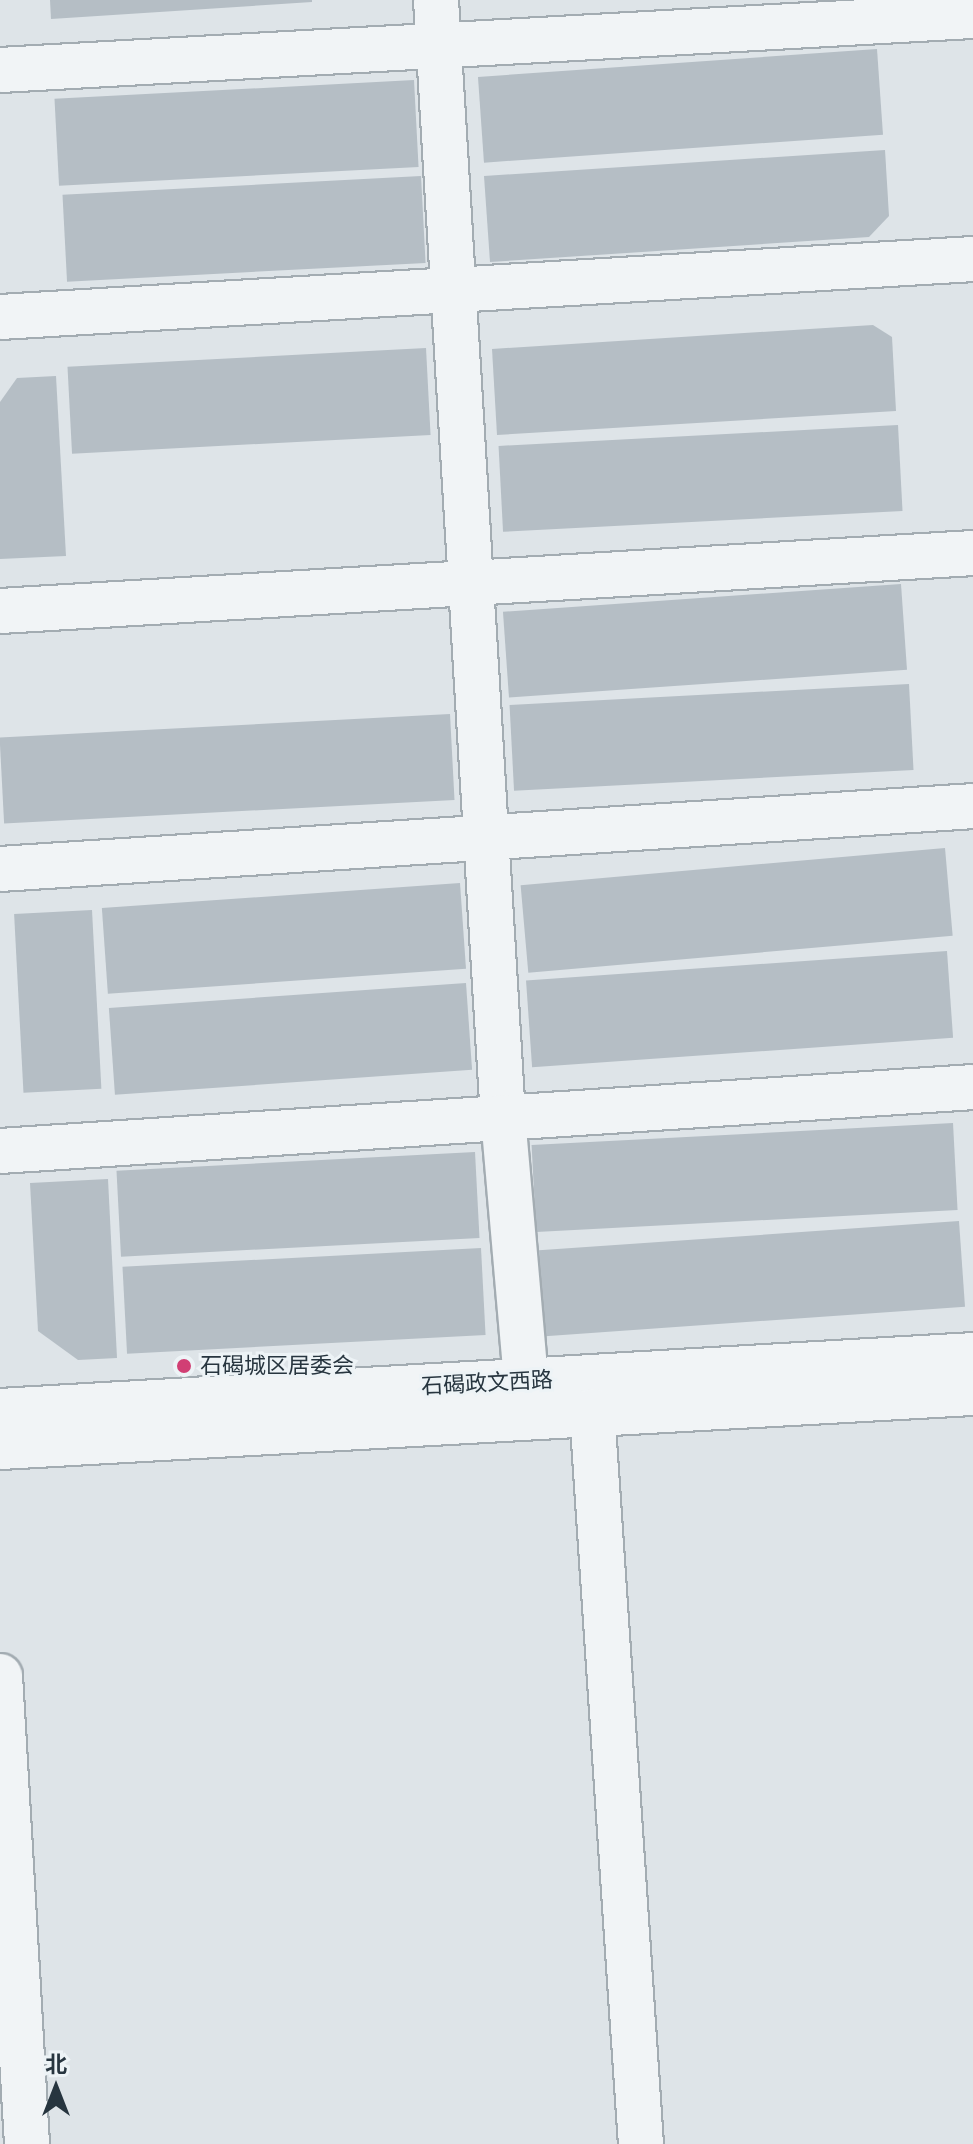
<!DOCTYPE html>
<html>
<head>
<meta charset="utf-8">
<style>
	body { margin:0 }
	#map { position:relative; width:973px; height:2144px; overflow:hidden; background:#dee4e8; font-family:Inter,"Noto Sans SC",sans-serif }
	div>[style] { position:absolute }
	.building>* { inset:0; background:#b5bec5; transform-origin:0 0 }
	.roads { filter:drop-shadow(2px 0 #a3acb2) drop-shadow(-2px 0 #a3acb2) drop-shadow(0 2px #a3acb2) drop-shadow(0 -2px #a3acb2) }
	.minor>* { height:44px; margin:-22px; padding:0 22px; transform-origin:22px; border-radius:22px; background:#f1f4f6 }
	.dots>* { width:22px; height:22px; translate:-50% -50%; box-sizing:border-box; border:4px solid #edf3f6; border-radius:50% }
	span { translate:-50% -50%; white-space:nowrap; text-align:center; line-height:1.15; -webkit-text-stroke:6px #edf3f6; paint-order:stroke }
	.poi-label { font-size:22px; color:#27353f }
	.left { translate:0 -50%; text-align:left }
	.street-label { font-size:22px; color:#27353f }
	.north { position:absolute; left:16px; top:2048px; width:80px; height:80px; -webkit-text-stroke:6px #edf3f6; paint-order:stroke; rotate:0deg; font-size:22px; font-weight:700; line-height:32px; text-align:center; color:#27353f }
	.north::after { content:''; display:block; margin:auto; width:28px; height:36px; background:#27353f; clip-path:polygon(50% 0,100% 100%,50% 72%,0 100%) }
</style>
</head>
<body>
<div id="map">
	<div class="building">
		<i style="clip-path:polygon(50px 0,312px 0,312px 2px,51px 19px)"></i>
		<i style="left:877px;top:49px;width:86px;height:400px;rotate:86deg"></i>
		<i style="left:414px;top:80px;width:87px;height:360px;rotate:87deg"></i>
		<i style="clip-path:polygon(885px 150px,889px 216px,869px 237px,490px 262px,484px 176px)"></i>
		<i style="left:421px;top:176px;width:87px;height:359px;rotate:87deg"></i>
		<i style="clip-path:polygon(873px 325px,892px 337px,896px 411px,497px 435px,492px 349px)"></i>
		<i style="left:426px;top:348px;width:87px;height:359px;rotate:87deg"></i>
		<i style="clip-path:polygon(56px 376px,66px 556px,0 559px,0 402px,17px 378px)"></i>
		<i style="left:898px;top:425px;width:86px;height:400px;rotate:87deg"></i>
		<i style="left:901px;top:584px;width:86px;height:399px;rotate:86deg"></i>
		<i style="left:909px;top:684px;width:86px;height:400px;rotate:87deg"></i>
		<i style="left:450px;top:714px;width:86px;height:451px;rotate:87deg"></i>
		<i style="left:945px;top:848px;width:88px;height:426px;rotate:85deg"></i>
		<i style="left:460px;top:883px;width:86px;height:359px;rotate:86deg"></i>
		<i style="left:92px;top:910px;width:179px;height:78px;rotate:87deg"></i>
		<i style="left:947px;top:951px;width:87px;height:422px;rotate:86deg"></i>
		<i style="left:466px;top:983px;width:87px;height:358px;rotate:86deg"></i>
		<i style="left:953px;top:1123px;width:87px;height:422px;rotate:87deg"></i>
		<i style="left:475px;top:1152px;width:86px;height:359px;rotate:87deg"></i>
		<i style="clip-path:polygon(108px 1179px,117px 1358px,78px 1360px,38px 1331px,30px 1183px)"></i>
		<i style="left:959px;top:1221px;width:86px;height:421px;rotate:86deg"></i>
		<i style="left:481px;top:1248px;width:87px;height:359px;rotate:87deg"></i>
	</div>
	<div class="roads">
		<div class="minor">
			<i style="left:436px;top:0;width:1119px;rotate:86.57deg"></i>
			<i style="left:503px;top:1117px;width:265px;rotate:85deg"></i>
			<i style="left:0;top:70px;width:974px;rotate:-3.18deg"></i>
			<i style="left:0;top:317px;width:975px;rotate:-3.41deg"></i>
			<i style="left:0;top:611px;width:975px;rotate:-3.41deg"></i>
			<i style="left:0;top:869px;width:975px;rotate:-3.7deg"></i>
			<i style="left:0;top:1151px;width:975px;rotate:-3.76deg"></i>
			<i style="left:0;top:1411px;width:975px;rotate:-3.29deg"></i>
			<i style="left:592px;top:1411px;width:735px;rotate:86.18deg"></i>
			<i style="left:0;top:1447px;width:974px;rotate:-3.18deg"></i>
			<i style="left:0;top:1676px;width:469px;rotate:86.7deg"></i>
		</div>
	</div>
	<div class="dots">
		<i style="left:184px;top:1366px;background:#d13f74"></i>
	</div>
	<div class="poi-label">
		<span class="left" style="left:200px;top:1366px">石碣城区居委会</span>
	</div>
	<div class="street-label">
		<span style="left:487px;top:1383px;rotate:-3deg">石碣政文西路</span>
	</div>
	<div class="north">北</div>
</div>
</body>
</html>
